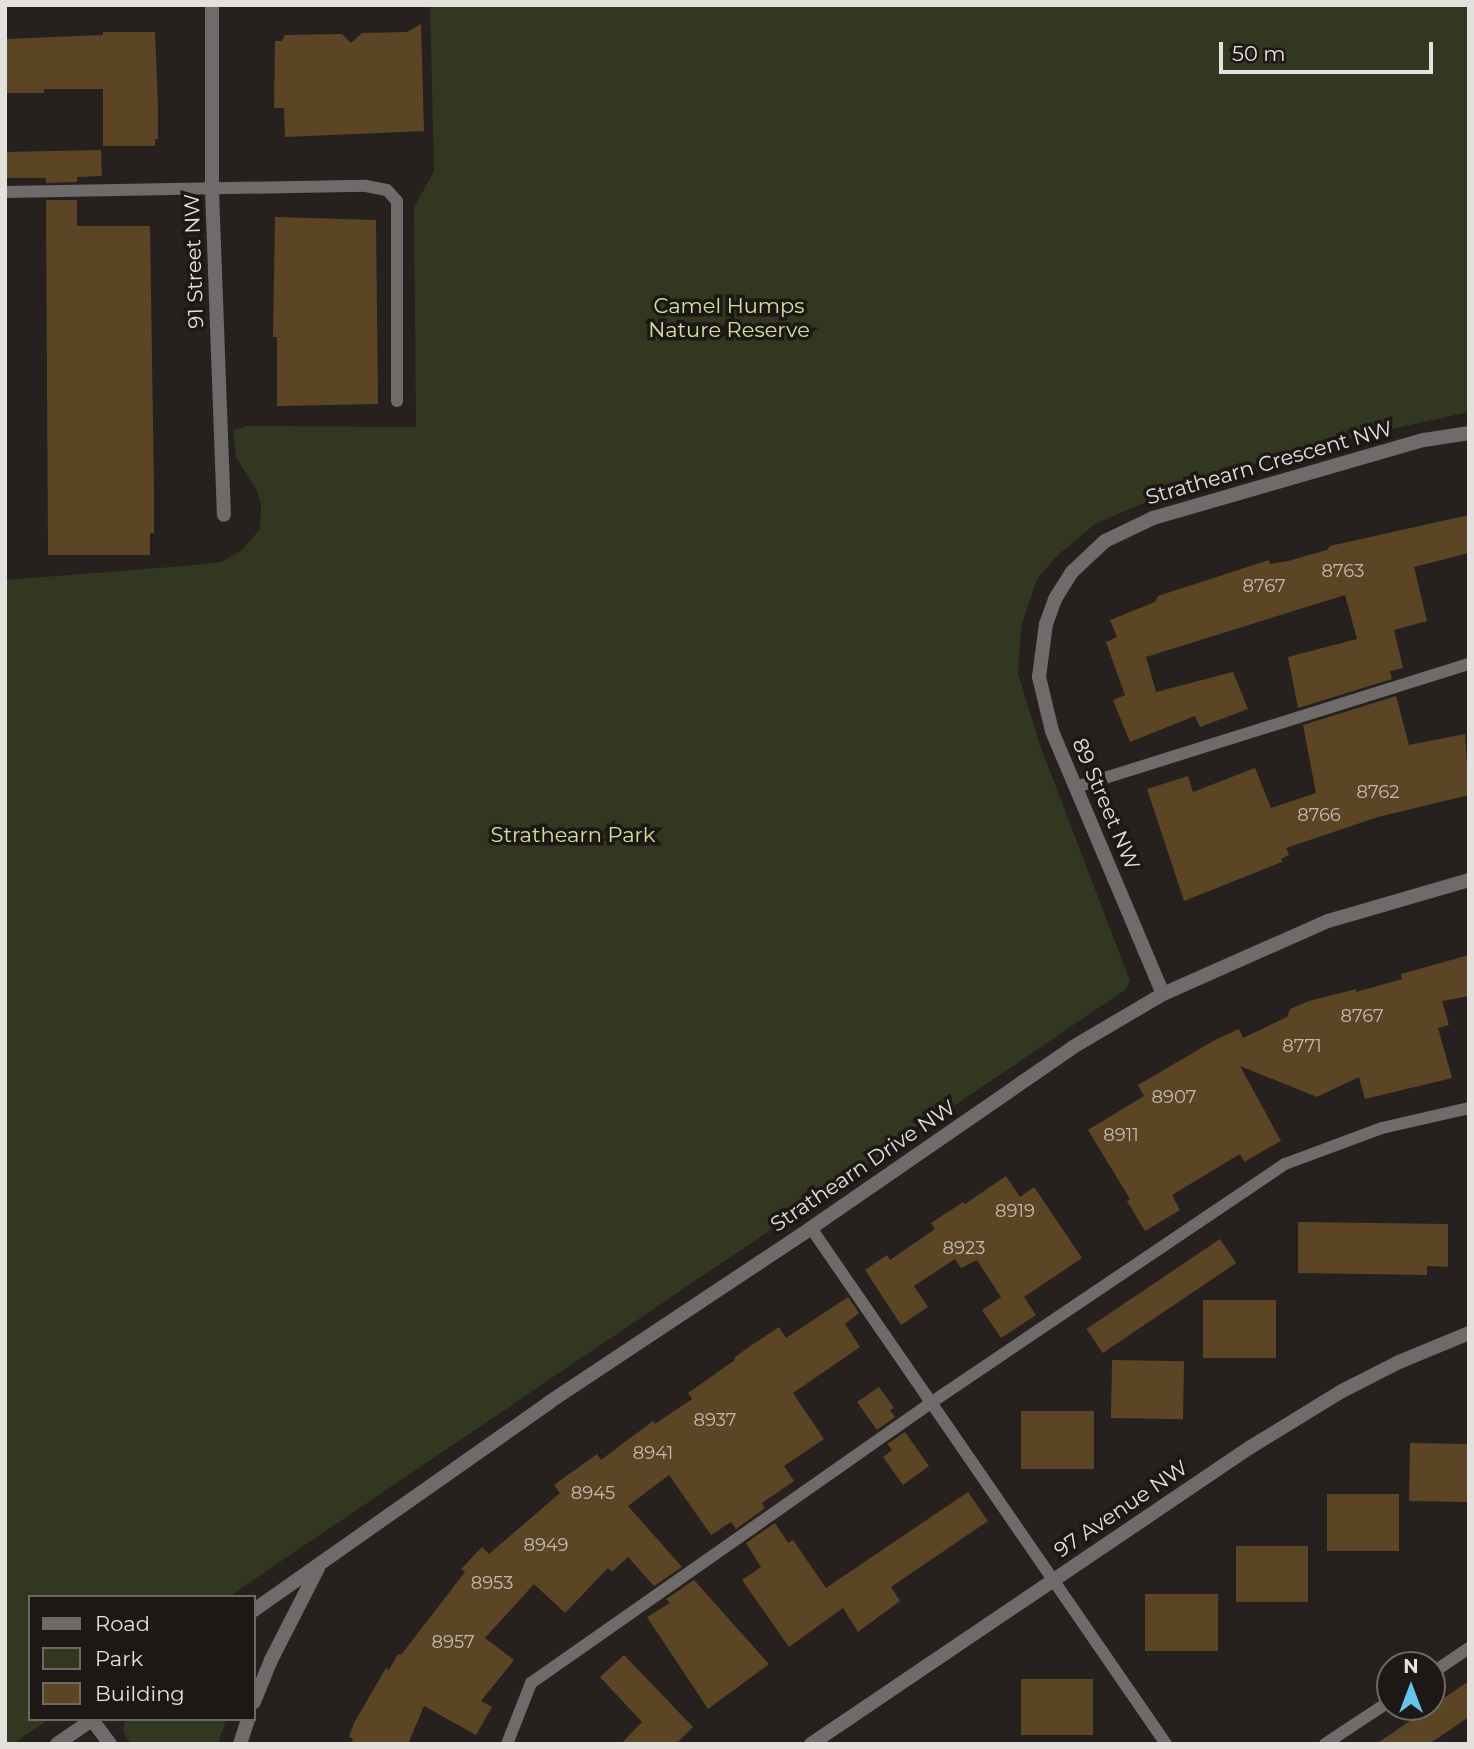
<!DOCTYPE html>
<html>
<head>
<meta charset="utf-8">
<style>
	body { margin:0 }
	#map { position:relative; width:1474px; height:1749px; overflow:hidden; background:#26211e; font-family:Montserrat,sans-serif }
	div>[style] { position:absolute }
	.green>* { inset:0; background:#32381f }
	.building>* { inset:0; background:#5c4525; transform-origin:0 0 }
	.lane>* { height:12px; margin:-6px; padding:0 6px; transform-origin:6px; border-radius:6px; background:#6f6b6b }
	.street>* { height:14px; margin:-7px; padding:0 7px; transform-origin:7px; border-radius:7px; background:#6f6b6b }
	span { translate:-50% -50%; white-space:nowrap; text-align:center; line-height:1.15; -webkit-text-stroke:7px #1d1815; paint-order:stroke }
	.number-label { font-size:18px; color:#c2b9b0 }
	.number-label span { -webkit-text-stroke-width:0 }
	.street-label { font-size:21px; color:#e4e0de }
	.park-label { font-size:21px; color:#d1e09f }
	.frame { position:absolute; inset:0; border:7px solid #e4e0de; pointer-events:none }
	.legend { position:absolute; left:28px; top:1595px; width:228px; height:126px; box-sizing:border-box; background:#1d1815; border:2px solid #6d6865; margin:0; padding:9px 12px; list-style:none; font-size:21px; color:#e4e0de }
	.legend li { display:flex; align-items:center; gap:14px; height:35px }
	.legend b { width:35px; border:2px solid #6d6865 }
	.north { position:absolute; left:1376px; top:1651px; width:70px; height:70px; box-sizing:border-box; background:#1d1815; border:2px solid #6d6865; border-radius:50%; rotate:0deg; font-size:19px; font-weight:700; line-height:28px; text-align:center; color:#e4e0de }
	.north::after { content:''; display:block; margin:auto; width:24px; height:32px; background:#65c5ee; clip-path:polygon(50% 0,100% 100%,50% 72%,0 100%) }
	.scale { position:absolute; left:1219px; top:42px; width:214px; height:32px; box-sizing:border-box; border:4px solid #e4e0de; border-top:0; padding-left:9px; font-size:21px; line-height:24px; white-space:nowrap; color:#e4e0de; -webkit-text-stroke:5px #1d1815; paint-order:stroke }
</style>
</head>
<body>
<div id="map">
	<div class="green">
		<i style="clip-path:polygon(430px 5px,1469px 5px,1469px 412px,1301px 449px,1174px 490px,1095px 524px,1059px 554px,1037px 579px,1021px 626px,1018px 674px,1040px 745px,1130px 981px,1125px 990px,228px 1597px,30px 1597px,30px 1719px,49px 1719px,13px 1744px,5px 1744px,5px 580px,185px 566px,221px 562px,242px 550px,260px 529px,261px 506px,257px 491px,236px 457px,233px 430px,247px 426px,416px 427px,414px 207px,434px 172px)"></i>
		<i style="clip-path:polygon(126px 1719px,226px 1719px,218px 1744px,131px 1744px,123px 1731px)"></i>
	</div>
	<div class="building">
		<i style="clip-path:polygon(421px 24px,424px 131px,285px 137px,284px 108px,274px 108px,275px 41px,282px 41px,285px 35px,342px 34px,351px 43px,362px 33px,407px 32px)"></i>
		<i style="clip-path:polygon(103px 32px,155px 32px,158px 104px,158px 139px,155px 139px,155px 146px,103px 146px,103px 89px,44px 89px,44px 93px,5px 93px,5px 39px,103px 35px)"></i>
		<i style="clip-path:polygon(101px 150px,102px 176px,77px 177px,77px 182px,46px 183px,46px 178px,5px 178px,5px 152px)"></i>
		<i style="clip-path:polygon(46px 200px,77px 200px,77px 226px,150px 226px,154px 489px,154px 533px,150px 533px,150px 555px,48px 555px)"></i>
		<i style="clip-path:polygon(275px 217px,376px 220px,378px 404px,277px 406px,277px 337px,273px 337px)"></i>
		<i style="clip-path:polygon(1469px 515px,1469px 553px,1414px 567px,1427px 621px,1394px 630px,1403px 668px,1390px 671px,1392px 679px,1298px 708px,1288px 657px,1357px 639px,1345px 595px,1146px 657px,1156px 692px,1233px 672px,1248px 709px,1200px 727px,1195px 716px,1130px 742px,1113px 700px,1125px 695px,1106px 642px,1117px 637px,1110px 620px,1155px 602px,1158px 596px,1269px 560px,1270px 564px,1288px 561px,1327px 550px,1330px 546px)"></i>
		<i style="clip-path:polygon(1396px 696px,1409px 745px,1465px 734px,1469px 795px,1378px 817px,1286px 848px,1289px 855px,1281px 859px,1282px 862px,1184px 901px,1147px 789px,1188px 776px,1193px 792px,1255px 768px,1271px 808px,1316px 793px,1303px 725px)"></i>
		<i style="clip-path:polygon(1469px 955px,1469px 996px,1442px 1001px,1449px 1025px,1438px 1028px,1452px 1078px,1365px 1099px,1359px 1077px,1317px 1097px,1240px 1066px,1281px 1141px,1244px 1162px,1240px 1154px,1172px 1195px,1180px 1210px,1145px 1231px,1127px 1201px,1130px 1199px,1088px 1130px,1144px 1096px,1138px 1085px,1215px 1040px,1239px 1029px,1243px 1038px,1287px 1017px,1290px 1009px,1309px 1001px,1356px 989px,1356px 992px,1402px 979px,1401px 974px)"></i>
		<i style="clip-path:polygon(1006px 1176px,1020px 1197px,1034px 1187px,1082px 1258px,1024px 1297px,1036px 1315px,1001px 1338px,982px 1310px,1001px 1297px,977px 1260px,961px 1268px,955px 1259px,914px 1286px,928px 1307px,901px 1325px,865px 1270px,887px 1255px,890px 1260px,935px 1229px,931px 1223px,963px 1202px,965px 1204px)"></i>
		<i style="clip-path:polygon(1298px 1222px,1448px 1224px,1448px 1267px,1427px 1266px,1427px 1275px,1298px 1273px)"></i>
		<i style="left:1220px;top:1239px;width:29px;height:161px;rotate:56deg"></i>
		<i style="clip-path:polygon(848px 1297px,859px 1313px,845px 1324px,860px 1347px,793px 1393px,824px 1439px,784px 1466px,794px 1481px,762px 1503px,765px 1508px,736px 1529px,731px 1522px,711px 1535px,669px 1475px,628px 1506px,682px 1567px,654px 1586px,628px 1557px,612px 1572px,608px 1568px,565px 1613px,534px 1584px,485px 1638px,514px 1660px,481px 1701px,492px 1707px,476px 1735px,424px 1706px,408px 1744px,351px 1744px,353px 1739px,349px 1737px,354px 1723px,386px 1668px,389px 1670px,398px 1654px,401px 1655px,465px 1572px,461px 1569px,482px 1547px,489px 1554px,560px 1493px,554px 1485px,597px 1454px,601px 1460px,653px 1421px,655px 1424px,692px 1399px,688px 1393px,735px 1360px,734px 1358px,746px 1349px,779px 1327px,786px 1338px)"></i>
		<i style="left:1276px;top:1300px;width:58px;height:73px;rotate:90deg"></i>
		<i style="left:1112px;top:1360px;width:72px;height:58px;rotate:1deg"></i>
		<i style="clip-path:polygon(879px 1387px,894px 1408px,890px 1410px,895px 1417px,877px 1430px,857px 1402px)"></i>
		<i style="left:1021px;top:1411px;width:73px;height:58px"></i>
		<i style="clip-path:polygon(905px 1432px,929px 1466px,903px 1485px,883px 1457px,892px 1450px,887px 1444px)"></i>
		<i style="left:1410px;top:1443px;width:59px;height:58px;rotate:1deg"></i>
		<i style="clip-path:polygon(968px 1492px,988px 1521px,891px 1587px,900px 1601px,858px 1632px,843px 1608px,789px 1647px,742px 1580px,761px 1567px,746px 1543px,775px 1523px,788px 1543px,793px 1540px,826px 1588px)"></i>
		<i style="left:1327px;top:1494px;width:72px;height:57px"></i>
		<i style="left:1236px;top:1546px;width:72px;height:56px"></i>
		<i style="clip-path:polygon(694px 1580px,769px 1664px,708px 1709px,647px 1617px,670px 1603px,666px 1599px)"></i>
		<i style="left:1145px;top:1594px;width:73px;height:57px"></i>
		<i style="clip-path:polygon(624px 1655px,693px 1727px,676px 1744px,621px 1744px,642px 1722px,600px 1677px)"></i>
		<i style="left:1021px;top:1679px;width:72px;height:56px"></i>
		<i style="clip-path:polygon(1469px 1681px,1469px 1717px,1429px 1744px,1376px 1744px)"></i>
	</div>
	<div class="lane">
		<i style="left:5px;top:192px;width:361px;rotate:-1deg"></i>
		<i style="left:366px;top:186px;width:21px;rotate:11deg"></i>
		<i style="left:387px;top:190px;width:15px;rotate:48deg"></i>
		<i style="left:397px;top:201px;width:200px;rotate:90deg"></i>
		<i style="left:1076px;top:787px;width:412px;rotate:-17.4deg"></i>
		<i style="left:811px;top:1228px;width:626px;rotate:55.47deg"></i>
		<i style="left:1432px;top:1673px;width:45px;rotate:-34deg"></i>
		<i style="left:507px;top:1744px;width:66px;rotate:-68.5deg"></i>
		<i style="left:531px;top:1683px;width:490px;rotate:-35deg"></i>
		<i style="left:932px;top:1402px;width:426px;rotate:-34deg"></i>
		<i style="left:1285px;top:1164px;width:103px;rotate:-20.4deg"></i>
		<i style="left:1382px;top:1128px;width:89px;rotate:-12.9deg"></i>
		<i style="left:1325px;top:1744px;width:78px;rotate:-33.5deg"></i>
	</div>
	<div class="street">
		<i style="left:212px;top:5px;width:185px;rotate:90deg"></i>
		<i style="left:212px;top:190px;width:325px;rotate:87.9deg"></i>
		<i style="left:1163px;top:994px;width:285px;rotate:-112.9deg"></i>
		<i style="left:1052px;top:731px;width:56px;rotate:-103.5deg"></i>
		<i style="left:1039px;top:677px;width:53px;rotate:-82.5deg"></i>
		<i style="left:1046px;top:624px;width:27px;rotate:-70deg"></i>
		<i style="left:1055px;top:599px;width:32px;rotate:-58deg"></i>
		<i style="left:1072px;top:572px;width:45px;rotate:-43.2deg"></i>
		<i style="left:1105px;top:541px;width:53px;rotate:-25.6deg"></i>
		<i style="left:1153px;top:518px;width:282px;rotate:-16.1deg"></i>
		<i style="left:1424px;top:440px;width:46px;rotate:-8.8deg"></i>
		<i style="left:254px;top:1610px;width:360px;rotate:-35.1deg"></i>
		<i style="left:548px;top:1403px;width:316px;rotate:-33.6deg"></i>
		<i style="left:811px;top:1228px;width:318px;rotate:-34.6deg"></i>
		<i style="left:1073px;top:1047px;width:104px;rotate:-30.5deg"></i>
		<i style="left:1163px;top:994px;width:180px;rotate:-23.9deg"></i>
		<i style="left:1328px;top:921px;width:147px;rotate:-16.2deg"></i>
		<i style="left:254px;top:1702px;width:45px;rotate:-68deg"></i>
		<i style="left:271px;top:1660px;width:103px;rotate:-62.9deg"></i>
		<i style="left:92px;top:1720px;width:30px;rotate:53deg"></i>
		<i style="left:57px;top:1744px;width:44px;rotate:-34.8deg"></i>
		<i style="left:240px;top:1744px;width:26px;rotate:-72deg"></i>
		<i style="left:811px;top:1744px;width:529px;rotate:-34.05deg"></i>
		<i style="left:1249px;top:1448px;width:109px;rotate:-31.5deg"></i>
		<i style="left:1342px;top:1391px;width:64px;rotate:-27deg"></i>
		<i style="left:1399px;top:1362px;width:76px;rotate:-22.5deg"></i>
	</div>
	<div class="number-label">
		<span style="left:1343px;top:571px">8763</span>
		<span style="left:1264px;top:586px">8767</span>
		<span style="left:1378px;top:792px">8762</span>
		<span style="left:1319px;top:815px">8766</span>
		<span style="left:1362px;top:1016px">8767</span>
		<span style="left:1302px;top:1046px">8771</span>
		<span style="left:1174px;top:1097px">8907</span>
		<span style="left:1121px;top:1135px">8911</span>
		<span style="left:1015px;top:1211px">8919</span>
		<span style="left:964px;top:1248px">8923</span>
		<span style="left:715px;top:1420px">8937</span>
		<span style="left:653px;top:1453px">8941</span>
		<span style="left:593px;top:1493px">8945</span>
		<span style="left:546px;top:1545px">8949</span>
		<span style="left:492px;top:1583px">8953</span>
		<span style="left:453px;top:1642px">8957</span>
	</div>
	<div class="street-label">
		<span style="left:194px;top:261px;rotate:-92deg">91 Street NW</span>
		<span style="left:1269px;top:463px;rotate:-16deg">Strathearn Crescent NW</span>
		<span style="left:1106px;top:804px;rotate:67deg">89 Street NW</span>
		<span style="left:863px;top:1166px;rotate:-34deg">Strathearn Drive NW</span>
		<span style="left:1121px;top:1509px;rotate:-34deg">97 Avenue NW</span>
	</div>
	<div class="park-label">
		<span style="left:729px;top:318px">Camel Humps<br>Nature Reserve</span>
		<span style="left:573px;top:835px">Strathearn Park</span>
	</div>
	<div class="frame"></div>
	<ul class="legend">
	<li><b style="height:9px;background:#6f6b6b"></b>Road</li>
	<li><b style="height:19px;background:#32381f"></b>Park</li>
	<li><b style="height:19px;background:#5c4525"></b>Building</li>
	</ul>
	<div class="north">N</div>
	<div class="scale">50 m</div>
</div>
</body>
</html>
